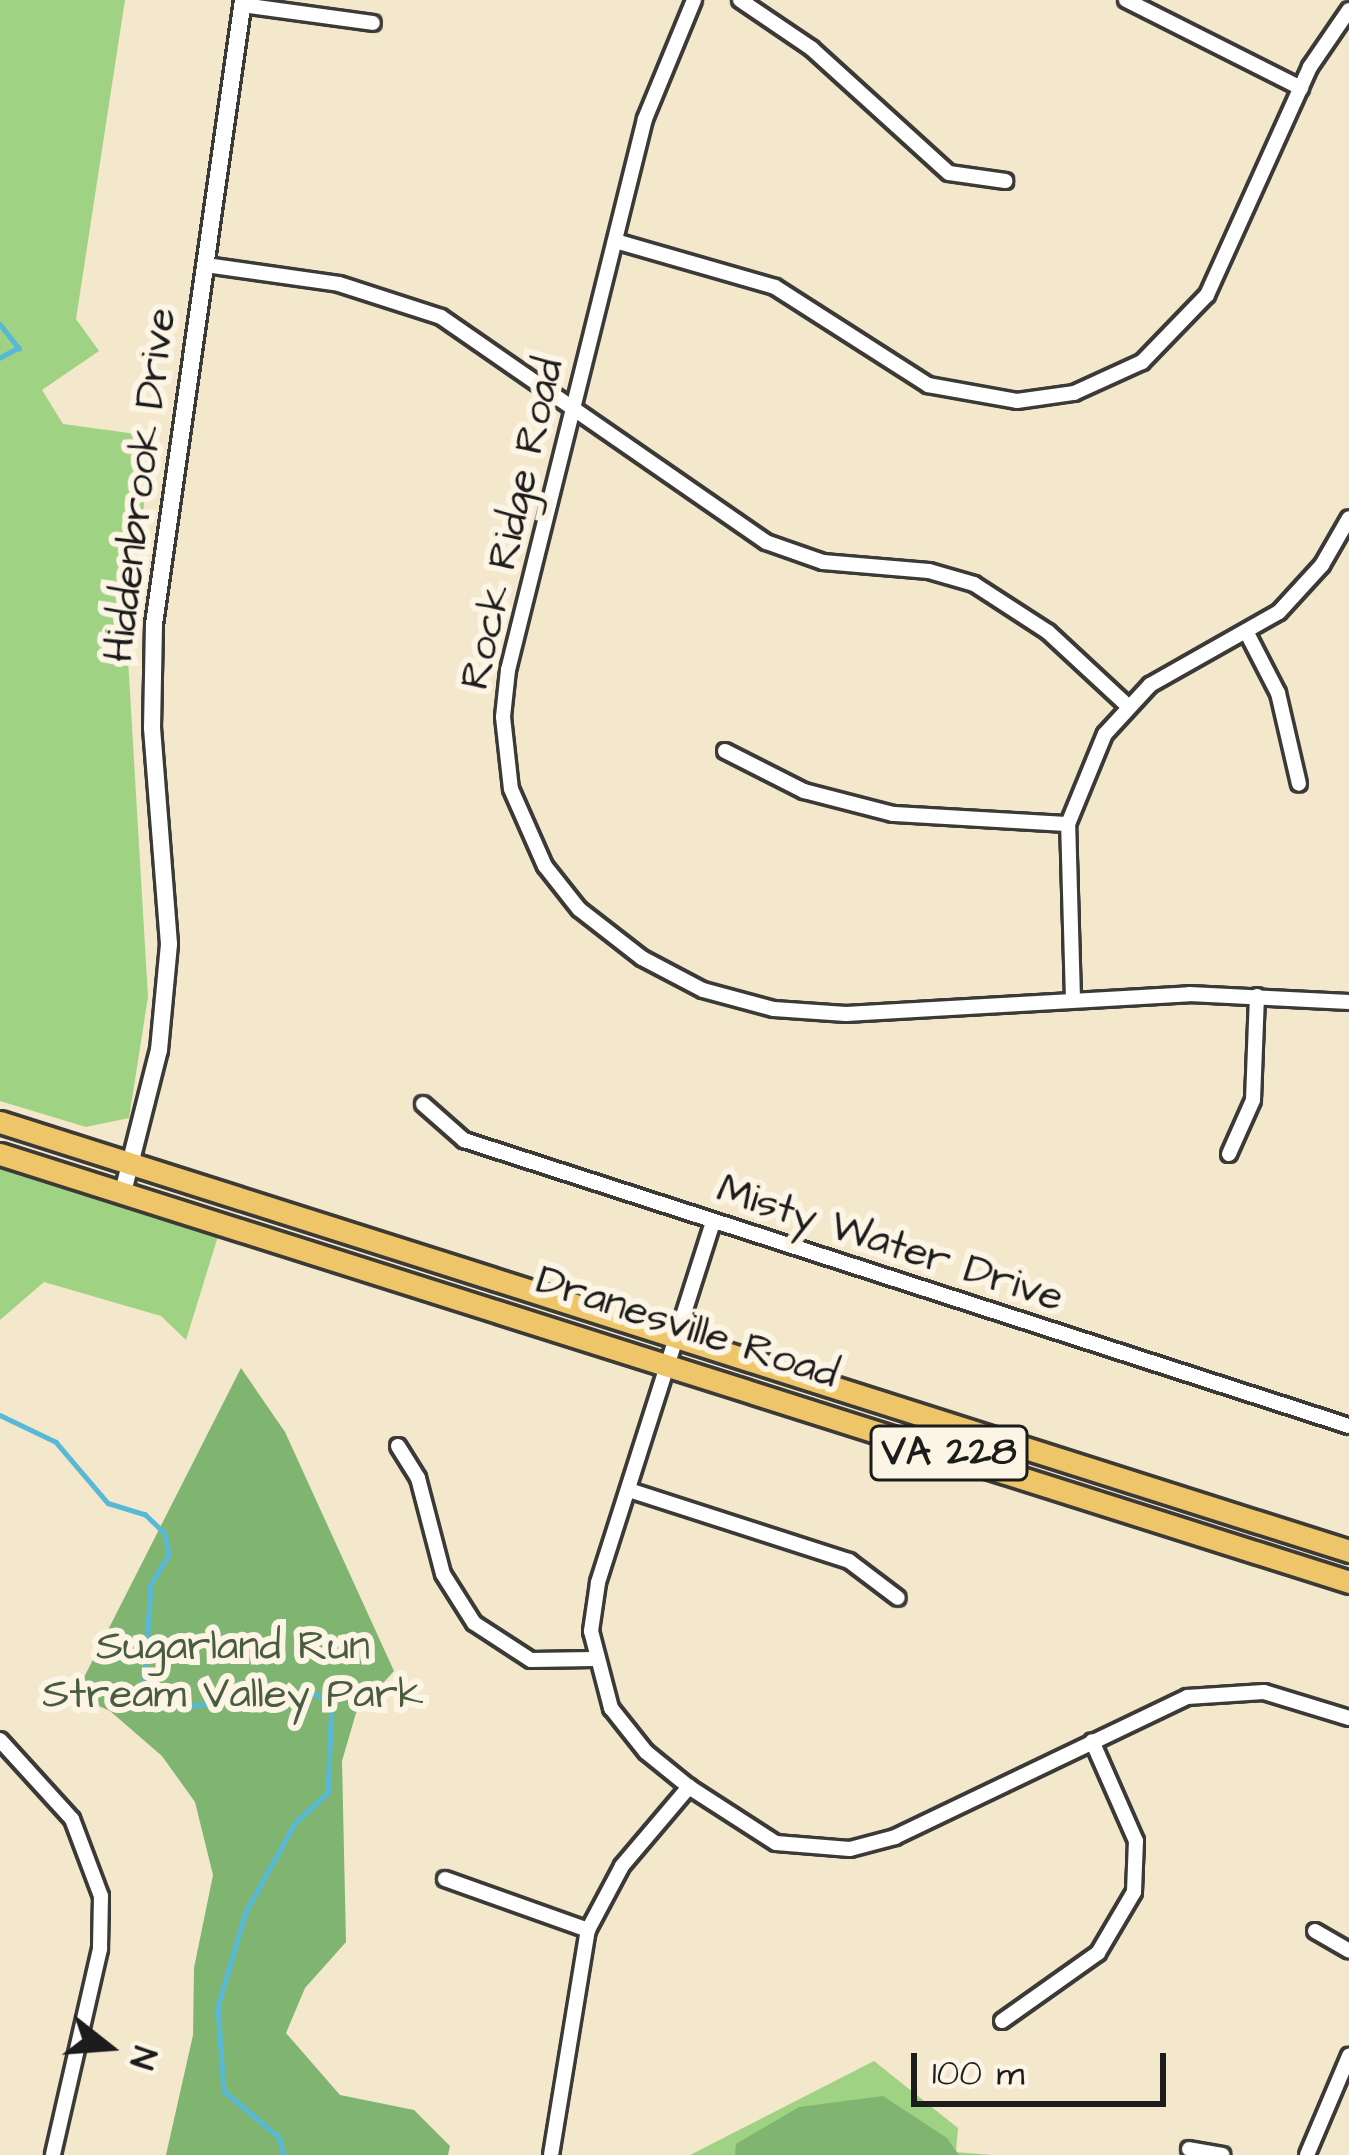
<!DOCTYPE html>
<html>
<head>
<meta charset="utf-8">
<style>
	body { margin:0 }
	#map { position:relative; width:1349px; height:2155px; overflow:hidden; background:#f3e7cc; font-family:"Architects Daughter",sans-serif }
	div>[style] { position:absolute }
	.green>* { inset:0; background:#9fd383 }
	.forest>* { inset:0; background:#7fb571 }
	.stream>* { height:4.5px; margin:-2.25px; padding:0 2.25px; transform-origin:2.25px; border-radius:2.25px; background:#58b9d7 }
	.roads { filter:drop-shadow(3px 0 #3c3a36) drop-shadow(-3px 0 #3c3a36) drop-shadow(0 3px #3c3a36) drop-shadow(0 -3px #3c3a36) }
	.minor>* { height:14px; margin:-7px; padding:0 7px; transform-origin:7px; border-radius:7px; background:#fff }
	.tertiary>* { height:16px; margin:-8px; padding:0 8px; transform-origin:8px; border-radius:8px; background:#fff }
	.primary>* { height:21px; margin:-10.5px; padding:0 10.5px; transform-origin:10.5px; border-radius:10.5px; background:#eec569 }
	span { translate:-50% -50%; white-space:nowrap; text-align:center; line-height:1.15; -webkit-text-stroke:12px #fcf5e5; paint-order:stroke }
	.shield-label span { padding:3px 9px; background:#fcf5e5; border:3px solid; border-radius:9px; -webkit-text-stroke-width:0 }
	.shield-label { font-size:39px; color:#1c1c1c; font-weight:700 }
	.street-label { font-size:42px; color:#1c1c1c }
	.park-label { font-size:42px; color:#4a5c40 }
	.north { position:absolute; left:48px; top:1987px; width:120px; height:120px; -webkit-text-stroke:9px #fcf5e5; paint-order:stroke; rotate:107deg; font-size:33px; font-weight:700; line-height:48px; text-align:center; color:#1c1c1c }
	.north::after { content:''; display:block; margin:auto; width:42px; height:54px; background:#1c1c1c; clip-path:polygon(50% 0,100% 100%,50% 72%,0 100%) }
	.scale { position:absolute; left:911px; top:2053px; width:255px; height:54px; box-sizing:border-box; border:6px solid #1c1c1c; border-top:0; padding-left:15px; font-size:36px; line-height:42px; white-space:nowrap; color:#1c1c1c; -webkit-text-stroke:9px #fcf5e5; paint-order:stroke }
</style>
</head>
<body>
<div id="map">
	<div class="green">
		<i style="clip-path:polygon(0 0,125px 0,76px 319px,99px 351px,42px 390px,63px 424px,151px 436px,128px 659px,148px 997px,129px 1118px,86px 1127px,0 1101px)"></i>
		<i style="clip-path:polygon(0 1154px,223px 1220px,186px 1340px,161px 1316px,44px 1282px,0 1320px)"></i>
		<i style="clip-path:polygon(874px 2061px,958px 2128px,956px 2152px,992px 2155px,690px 2155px)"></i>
	</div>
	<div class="forest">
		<i style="clip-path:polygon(241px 1368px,285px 1432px,394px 1671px,356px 1713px,342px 1761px,346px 1942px,305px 1988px,286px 2033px,340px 2095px,414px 2110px,450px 2146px,448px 2155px,166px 2155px,193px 2035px,194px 1968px,213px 1875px,195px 1802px,162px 1756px,110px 1711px,75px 1695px)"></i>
		<i style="clip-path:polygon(883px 2096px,947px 2138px,959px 2155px,735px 2155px,736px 2144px,799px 2107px)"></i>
	</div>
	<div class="stream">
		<i style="left:0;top:324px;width:31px;rotate:52deg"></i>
		<i style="left:19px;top:348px;width:21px;rotate:152deg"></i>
		<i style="left:0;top:1415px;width:62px;rotate:25.7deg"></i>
		<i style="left:56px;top:1442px;width:80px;rotate:49.6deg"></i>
		<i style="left:108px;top:1503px;width:39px;rotate:17deg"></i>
		<i style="left:145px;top:1514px;width:28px;rotate:44deg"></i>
		<i style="left:165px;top:1533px;width:22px;rotate:80deg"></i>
		<i style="left:169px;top:1555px;width:35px;rotate:121deg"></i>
		<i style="left:151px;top:1585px;width:105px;rotate:93.8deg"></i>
		<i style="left:144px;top:1690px;width:41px;rotate:24.7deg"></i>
		<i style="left:181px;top:1707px;width:128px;rotate:-7.2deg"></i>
		<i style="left:308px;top:1691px;width:26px;rotate:25deg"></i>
		<i style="left:332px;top:1702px;width:91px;rotate:92.5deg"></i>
		<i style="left:328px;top:1793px;width:43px;rotate:137.8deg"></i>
		<i style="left:296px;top:1822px;width:103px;rotate:119.1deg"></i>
		<i style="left:246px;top:1912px;width:99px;rotate:106.4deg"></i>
		<i style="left:218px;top:2007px;width:84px;rotate:85.9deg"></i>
		<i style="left:224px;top:2091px;width:72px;rotate:39.9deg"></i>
		<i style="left:279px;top:2137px;width:19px;rotate:74deg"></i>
	</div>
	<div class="roads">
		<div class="minor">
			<i style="left:694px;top:0;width:129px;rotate:112.4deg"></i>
			<i style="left:645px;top:119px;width:568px;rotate:103.96deg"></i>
			<i style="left:508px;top:670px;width:47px;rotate:96.1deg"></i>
			<i style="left:503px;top:717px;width:72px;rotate:83.7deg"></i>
			<i style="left:511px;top:789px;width:84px;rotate:66.2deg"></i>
			<i style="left:545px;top:866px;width:55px;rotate:51.7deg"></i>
			<i style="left:579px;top:909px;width:80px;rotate:37.9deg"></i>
			<i style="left:642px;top:958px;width:69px;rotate:27.7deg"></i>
			<i style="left:703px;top:990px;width:73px;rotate:15deg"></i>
			<i style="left:774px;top:1009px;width:72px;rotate:4deg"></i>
			<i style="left:846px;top:1014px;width:344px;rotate:-3.3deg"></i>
			<i style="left:1189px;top:994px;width:160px;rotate:2.9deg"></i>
			<i style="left:740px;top:0;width:86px;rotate:34.1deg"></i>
			<i style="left:811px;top:48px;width:186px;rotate:42.2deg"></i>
			<i style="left:949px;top:173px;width:57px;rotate:8.1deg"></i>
			<i style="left:1126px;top:0;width:196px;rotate:26.7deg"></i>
			<i style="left:242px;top:5px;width:132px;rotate:7.8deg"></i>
			<i style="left:615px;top:241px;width:166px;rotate:16deg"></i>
			<i style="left:775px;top:287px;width:182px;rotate:32.6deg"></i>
			<i style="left:928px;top:385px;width:90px;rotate:10.2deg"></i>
			<i style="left:1017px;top:401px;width:58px;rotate:-8deg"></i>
			<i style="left:1074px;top:393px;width:75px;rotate:-24.5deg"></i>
			<i style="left:1142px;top:362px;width:93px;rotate:-45.9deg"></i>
			<i style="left:1207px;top:295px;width:250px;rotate:-65.7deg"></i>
			<i style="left:1310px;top:67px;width:69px;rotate:-55.6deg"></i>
			<i style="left:206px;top:265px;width:134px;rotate:8.1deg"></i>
			<i style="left:339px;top:284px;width:107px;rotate:17.9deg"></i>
			<i style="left:441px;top:317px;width:395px;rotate:34.7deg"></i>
			<i style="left:766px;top:542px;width:60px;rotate:19.3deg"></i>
			<i style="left:823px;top:562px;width:106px;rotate:4.9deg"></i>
			<i style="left:929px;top:571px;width:47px;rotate:16.1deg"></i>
			<i style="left:974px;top:584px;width:88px;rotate:33deg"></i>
			<i style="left:1048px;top:632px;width:109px;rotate:42.8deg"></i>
			<i style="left:1247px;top:633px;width:68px;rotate:62.7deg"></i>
			<i style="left:1278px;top:693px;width:93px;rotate:77deg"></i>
			<i style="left:725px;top:751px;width:89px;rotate:26.9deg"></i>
			<i style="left:804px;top:791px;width:92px;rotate:14.5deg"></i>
			<i style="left:893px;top:814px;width:175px;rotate:3.3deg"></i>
			<i style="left:1073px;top:999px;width:175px;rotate:-91.6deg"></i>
			<i style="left:1068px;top:824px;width:97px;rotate:-67.7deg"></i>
			<i style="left:1105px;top:734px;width:67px;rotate:-47.4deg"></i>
			<i style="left:1150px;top:685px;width:148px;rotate:-29.5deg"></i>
			<i style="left:1279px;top:612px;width:64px;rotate:-47.5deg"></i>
			<i style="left:1322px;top:565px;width:54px;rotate:-60.1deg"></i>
			<i style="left:423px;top:1104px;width:55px;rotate:41.3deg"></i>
			<i style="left:464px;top:1140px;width:930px;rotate:17.91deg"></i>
			<i style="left:1229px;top:1154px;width:59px;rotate:-66deg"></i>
			<i style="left:1253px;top:1100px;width:104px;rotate:-87.8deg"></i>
			<i style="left:713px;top:1222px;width:379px;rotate:107.7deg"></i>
			<i style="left:598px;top:1583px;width:49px;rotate:98.3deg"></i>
			<i style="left:591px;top:1631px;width:80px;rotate:75.4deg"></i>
			<i style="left:611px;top:1708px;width:56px;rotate:51.5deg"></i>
			<i style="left:646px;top:1752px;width:55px;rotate:39.1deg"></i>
			<i style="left:689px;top:1787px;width:103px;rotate:32.8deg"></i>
			<i style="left:776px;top:1843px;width:74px;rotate:4.6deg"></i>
			<i style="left:850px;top:1849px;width:47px;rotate:-14.9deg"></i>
			<i style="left:895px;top:1837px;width:324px;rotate:-25.6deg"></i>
			<i style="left:1187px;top:1697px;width:77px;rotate:-3.7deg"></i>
			<i style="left:1264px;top:1692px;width:89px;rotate:17deg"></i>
			<i style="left:398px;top:1446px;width:38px;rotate:58deg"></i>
			<i style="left:418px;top:1478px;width:99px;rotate:75.4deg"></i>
			<i style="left:443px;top:1574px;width:58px;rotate:57.7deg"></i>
			<i style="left:474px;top:1623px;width:68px;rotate:33deg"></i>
			<i style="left:531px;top:1660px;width:63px;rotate:-0.9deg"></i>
			<i style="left:629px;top:1490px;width:231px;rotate:17.9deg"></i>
			<i style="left:849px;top:1561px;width:61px;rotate:37.1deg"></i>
			<i style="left:0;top:1740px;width:107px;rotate:47.7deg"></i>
			<i style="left:72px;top:1819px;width:82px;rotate:69.4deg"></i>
			<i style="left:101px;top:1896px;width:53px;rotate:91.1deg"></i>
			<i style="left:100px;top:1949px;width:211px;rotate:102.9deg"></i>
			<i style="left:445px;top:1879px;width:152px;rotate:19.6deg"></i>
			<i style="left:1315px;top:1931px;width:39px;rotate:30deg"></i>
			<i style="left:1002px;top:2021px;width:118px;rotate:-35.3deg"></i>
			<i style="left:1098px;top:1953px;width:71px;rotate:-59.5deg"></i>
			<i style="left:1134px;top:1892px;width:51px;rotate:-87.8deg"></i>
			<i style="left:1136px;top:1841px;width:109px;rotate:-113.7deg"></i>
			<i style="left:1189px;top:2149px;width:34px;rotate:10deg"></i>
			<i style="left:551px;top:2155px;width:228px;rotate:-80.7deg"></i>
			<i style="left:588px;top:1930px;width:72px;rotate:-62deg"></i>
			<i style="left:622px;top:1866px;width:104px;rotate:-49.7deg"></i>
			<i style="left:1307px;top:2155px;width:108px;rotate:-67deg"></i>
		</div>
		<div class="tertiary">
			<i style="left:123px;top:1192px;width:146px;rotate:-75.8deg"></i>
			<i style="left:159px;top:1050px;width:106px;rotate:-84.6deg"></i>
			<i style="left:169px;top:944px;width:217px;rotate:-94.5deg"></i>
			<i style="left:152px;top:728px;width:104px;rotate:-88.9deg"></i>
			<i style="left:154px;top:624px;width:630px;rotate:-81.88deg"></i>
		</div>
		<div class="primary">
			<i style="left:0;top:1122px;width:1416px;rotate:17.64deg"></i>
			<i style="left:0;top:1154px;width:1415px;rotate:17.6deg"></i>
		</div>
	</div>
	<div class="shield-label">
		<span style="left:949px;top:1453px">VA 228</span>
	</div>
	<div class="street-label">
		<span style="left:141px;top:485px;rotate:-83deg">Hiddenbrook Drive</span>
		<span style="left:513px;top:524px;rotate:-77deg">Rock Ridge Road</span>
		<span style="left:890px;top:1244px;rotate:18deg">Misty Water Drive</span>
		<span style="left:687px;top:1328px;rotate:18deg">Dranesville Road</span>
	</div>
	<div class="park-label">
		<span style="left:233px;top:1671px">Sugarland Run<br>Stream Valley Park</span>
	</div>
	<div class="north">N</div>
	<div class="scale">100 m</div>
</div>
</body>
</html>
